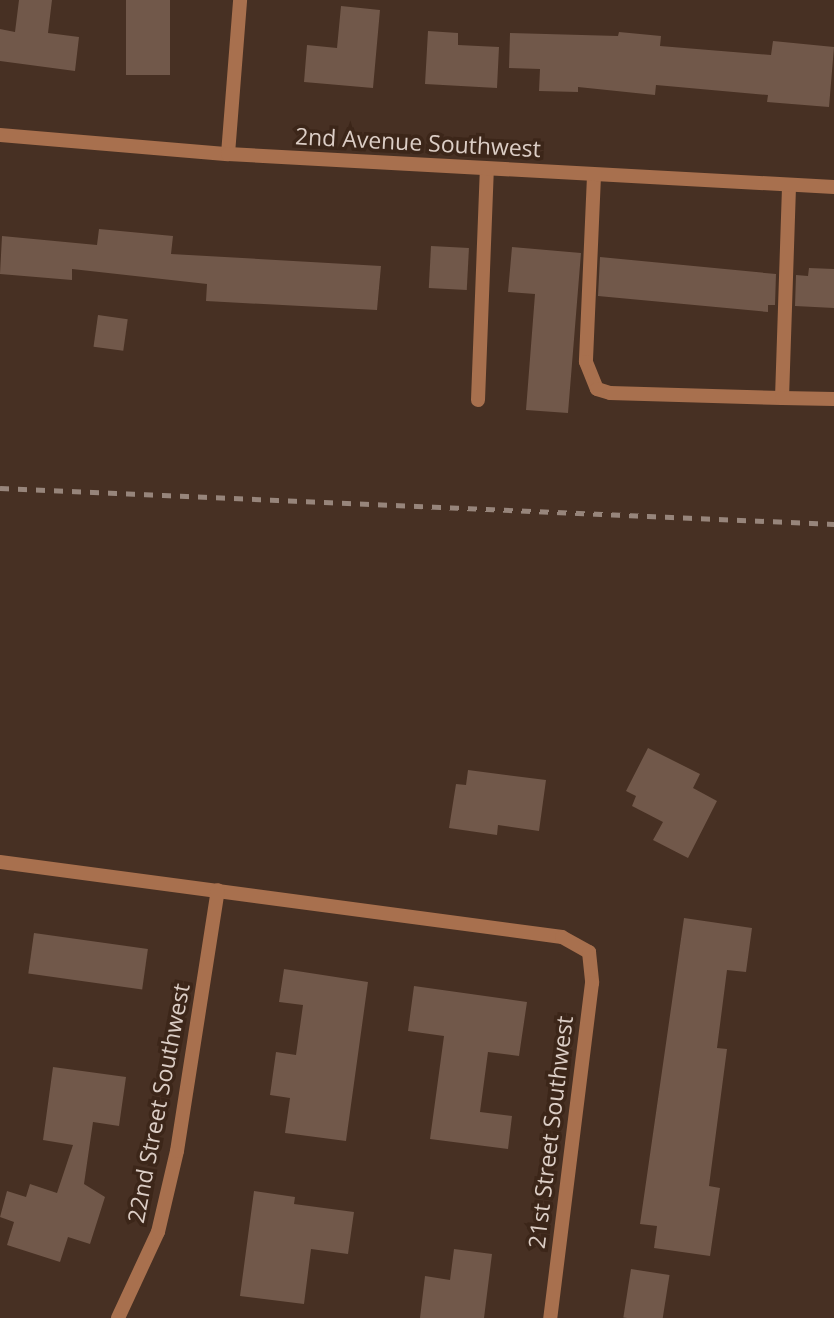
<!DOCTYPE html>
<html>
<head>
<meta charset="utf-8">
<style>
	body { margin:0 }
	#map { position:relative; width:834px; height:1318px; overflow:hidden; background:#473023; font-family:"Open Sans",sans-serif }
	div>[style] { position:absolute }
	.building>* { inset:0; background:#71584a; transform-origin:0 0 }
	.service>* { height:14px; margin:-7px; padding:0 7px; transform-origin:7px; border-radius:7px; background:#a8704e }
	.minor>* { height:14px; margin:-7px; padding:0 7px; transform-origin:7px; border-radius:7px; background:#a8704e }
	.tertiary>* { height:14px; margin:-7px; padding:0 7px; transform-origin:7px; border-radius:7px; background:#a8704e }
	.rail>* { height:5px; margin-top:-2.5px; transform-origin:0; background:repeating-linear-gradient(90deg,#97857b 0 9px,transparent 0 18px) }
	span { translate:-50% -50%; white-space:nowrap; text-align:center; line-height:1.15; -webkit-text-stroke:7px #3c2619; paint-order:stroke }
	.street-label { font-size:23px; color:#dccec6 }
</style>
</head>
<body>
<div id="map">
	<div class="building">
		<i style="clip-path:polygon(19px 0,52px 0,48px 33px,79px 37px,75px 71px,0 61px,0 29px,15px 32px)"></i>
		<i style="left:126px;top:0;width:44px;height:75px"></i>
		<i style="clip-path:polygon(341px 6px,380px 10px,373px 88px,304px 82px,307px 45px,337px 48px)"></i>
		<i style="clip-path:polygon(428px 31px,458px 33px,458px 45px,499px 47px,497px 88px,425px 84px)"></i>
		<i style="clip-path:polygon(619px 32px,661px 36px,660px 46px,771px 55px,773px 41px,834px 47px,829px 107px,767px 102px,768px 95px,656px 85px,655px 95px,578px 87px,578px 92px,539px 91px,540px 69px,509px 68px,510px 33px,618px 36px)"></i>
		<i style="clip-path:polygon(99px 229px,173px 236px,171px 254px,381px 266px,377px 310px,206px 301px,207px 284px,72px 269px,72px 280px,0 274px,2px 236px,97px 245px)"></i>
		<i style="left:431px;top:246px;width:38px;height:42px;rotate:3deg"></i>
		<i style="clip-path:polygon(512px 247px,581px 253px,568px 413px,526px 410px,535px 294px,508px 292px)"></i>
		<i style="clip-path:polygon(600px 257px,776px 274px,775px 305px,768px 305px,768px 312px,598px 296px)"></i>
		<i style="clip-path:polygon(809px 268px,834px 269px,834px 308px,795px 306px,796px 275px,808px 276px)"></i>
		<i style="left:98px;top:315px;width:30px;height:32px;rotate:8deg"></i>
		<i style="clip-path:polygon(648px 748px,700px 774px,693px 788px,717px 801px,688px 858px,653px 840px,663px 822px,632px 806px,636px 796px,626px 791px)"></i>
		<i style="clip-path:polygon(468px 770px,546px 780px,539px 831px,498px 825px,497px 835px,449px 828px,456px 784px,466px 785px)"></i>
		<i style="clip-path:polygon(684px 918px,752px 928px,746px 972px,727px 970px,717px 1048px,727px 1049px,709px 1186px,720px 1188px,710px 1256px,654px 1248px,657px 1226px,640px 1224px)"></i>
		<i style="left:34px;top:933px;width:115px;height:41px;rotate:8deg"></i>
		<i style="clip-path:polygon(284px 969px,368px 982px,346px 1141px,285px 1133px,290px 1098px,270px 1095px,276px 1052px,296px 1055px,303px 1005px,279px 1002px)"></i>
		<i style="clip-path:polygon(414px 986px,527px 1002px,519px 1056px,488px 1052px,480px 1112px,512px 1116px,508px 1149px,430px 1139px,444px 1036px,408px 1031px)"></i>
		<i style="clip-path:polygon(53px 1067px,126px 1077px,119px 1126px,93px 1122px,84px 1184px,105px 1197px,90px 1244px,68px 1237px,60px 1262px,7px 1245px,14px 1222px,0 1217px,7px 1191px,26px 1197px,30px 1184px,57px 1193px,73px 1145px,43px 1140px)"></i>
		<i style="clip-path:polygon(254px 1191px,295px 1197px,294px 1204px,354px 1212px,348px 1254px,311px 1249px,304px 1304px,240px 1296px)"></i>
		<i style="clip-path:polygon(454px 1249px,492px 1254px,484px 1318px,420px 1318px,425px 1276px,450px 1280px)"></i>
		<i style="left:631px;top:1269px;width:39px;height:49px;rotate:9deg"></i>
	</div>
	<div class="service">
		<i style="left:594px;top:176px;width:186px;rotate:92.5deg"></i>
		<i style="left:586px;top:362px;width:29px;rotate:68deg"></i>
		<i style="left:597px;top:389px;width:14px;rotate:17deg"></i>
		<i style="left:610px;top:393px;width:172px;rotate:1.7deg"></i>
		<i style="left:782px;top:398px;width:212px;rotate:-88.1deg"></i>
		<i style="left:782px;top:398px;width:52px;rotate:1.1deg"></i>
		<i style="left:478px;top:400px;width:231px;rotate:-87.8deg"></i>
	</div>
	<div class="minor">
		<i style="left:228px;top:154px;width:154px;rotate:-85.5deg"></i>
		<i style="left:0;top:862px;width:567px;rotate:7.6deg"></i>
		<i style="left:562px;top:937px;width:31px;rotate:29deg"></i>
		<i style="left:589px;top:952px;width:31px;rotate:84deg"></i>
		<i style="left:592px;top:983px;width:338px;rotate:97.1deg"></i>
		<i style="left:118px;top:1318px;width:95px;rotate:-65.1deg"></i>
		<i style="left:158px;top:1232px;width:83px;rotate:-76.8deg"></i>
		<i style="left:177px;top:1151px;width:264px;rotate:-81.1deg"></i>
	</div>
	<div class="tertiary">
		<i style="left:0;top:135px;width:229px;rotate:4.8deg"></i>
		<i style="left:228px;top:154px;width:607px;rotate:3.12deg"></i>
	</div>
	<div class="rail">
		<i style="left:0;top:488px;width:835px;rotate:2.47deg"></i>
	</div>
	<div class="street-label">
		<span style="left:418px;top:142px;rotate:3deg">2nd Avenue Southwest</span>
		<span style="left:158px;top:1103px;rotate:-79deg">22nd Street Southwest</span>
		<span style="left:550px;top:1132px;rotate:-83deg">21st Street Southwest</span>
	</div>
</div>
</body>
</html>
